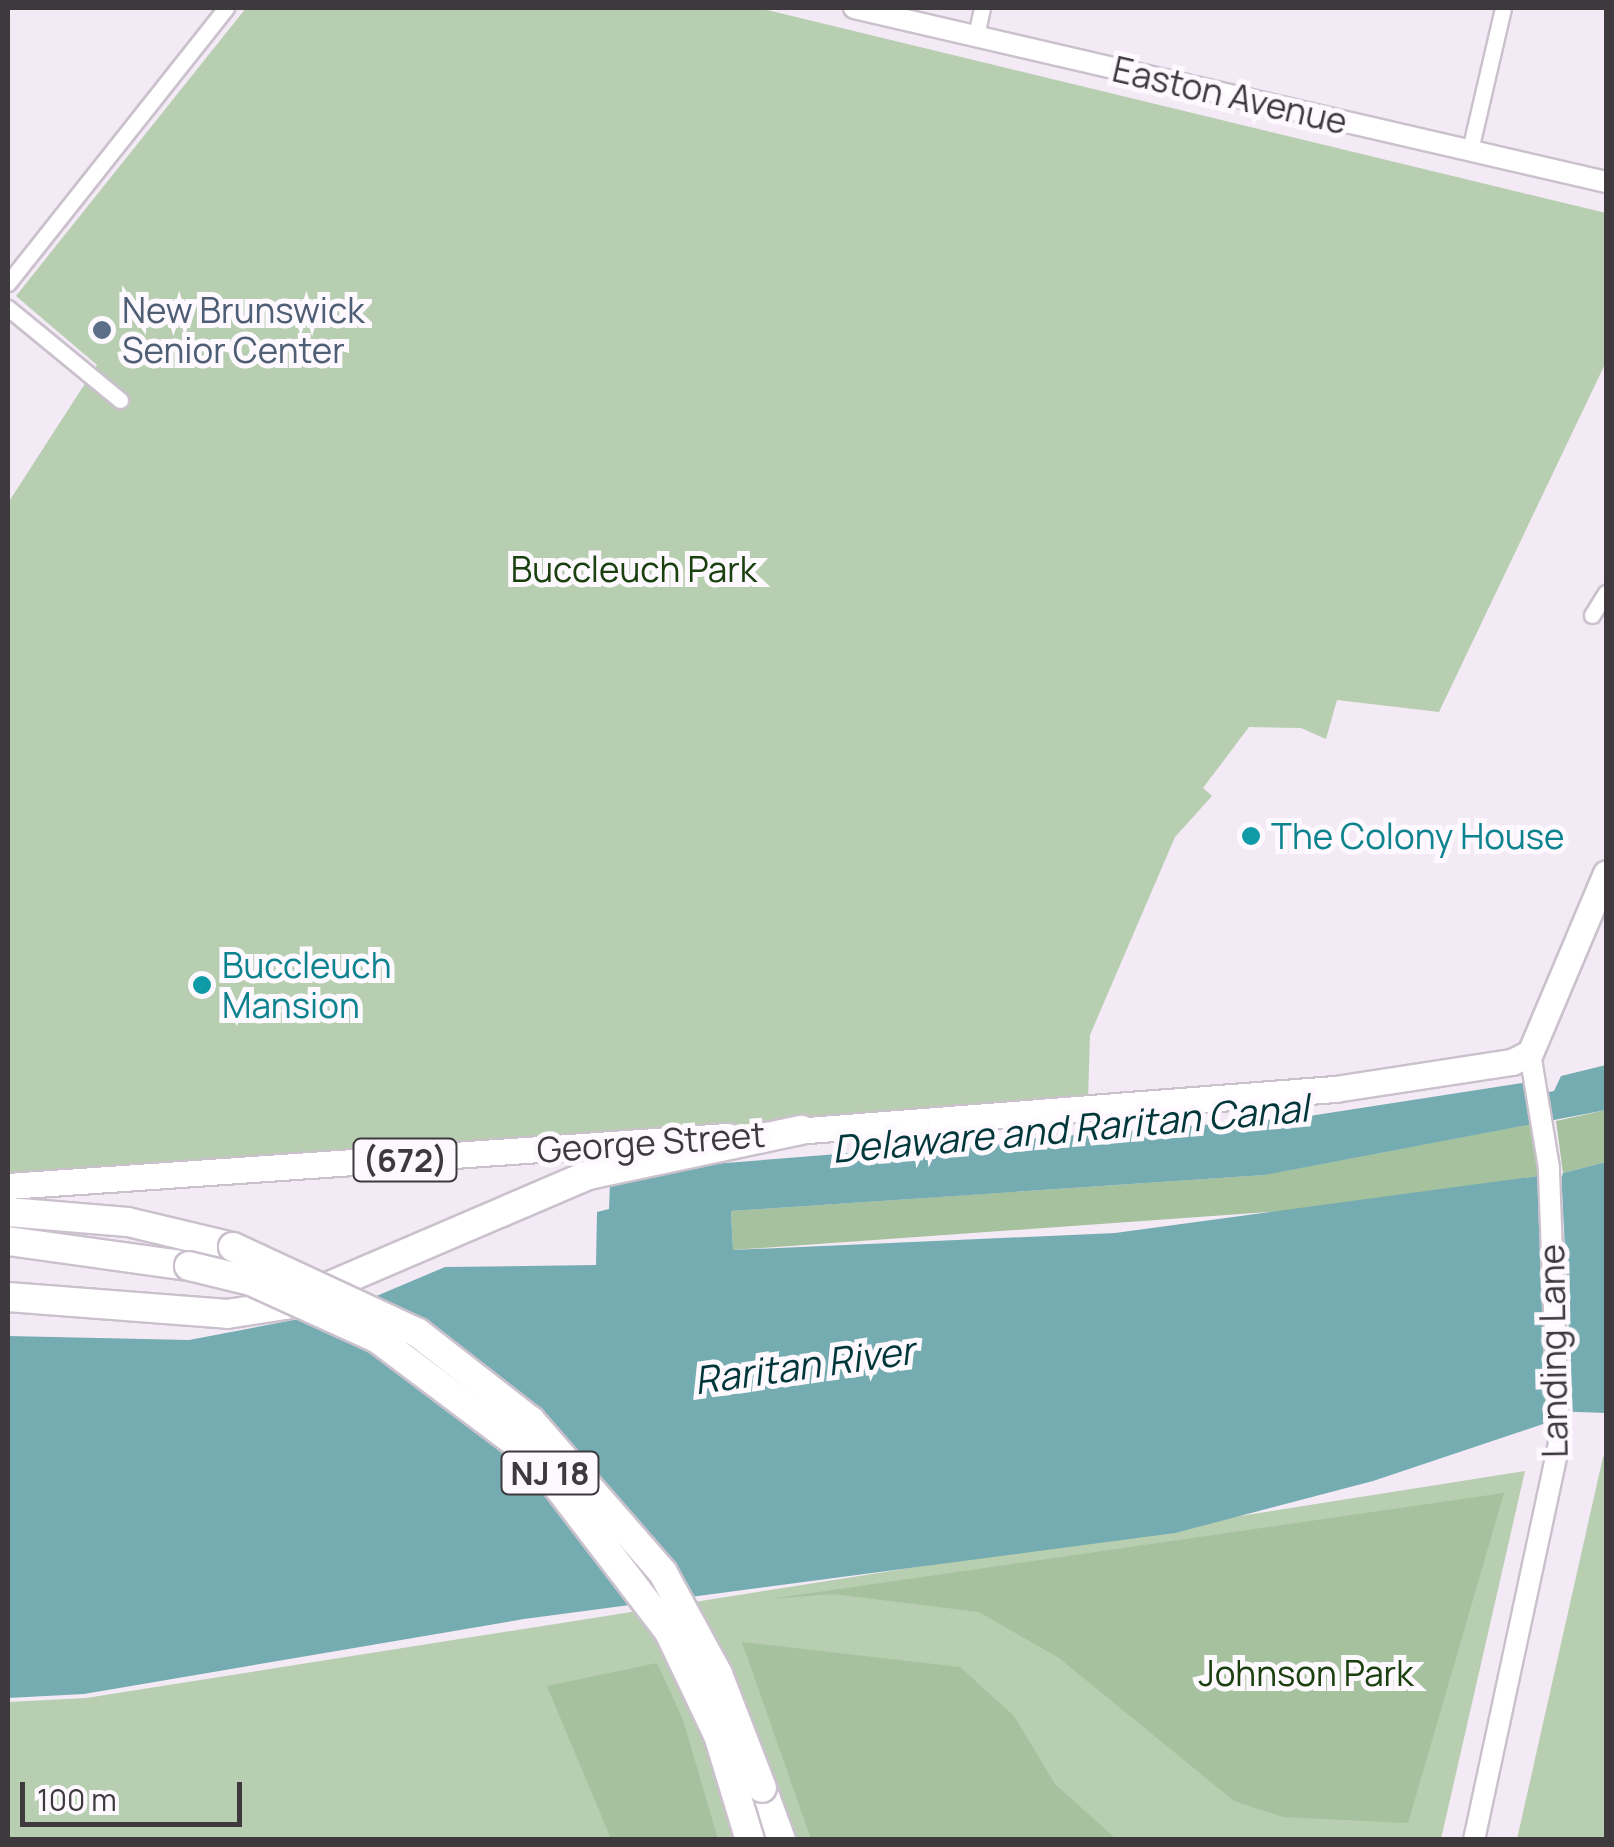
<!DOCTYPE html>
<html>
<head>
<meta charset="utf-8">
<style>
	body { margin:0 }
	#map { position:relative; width:1614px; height:1847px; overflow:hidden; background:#f4eaf6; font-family:Manrope,sans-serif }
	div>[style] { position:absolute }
	.green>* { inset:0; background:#b7ceb0 }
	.forest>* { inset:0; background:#a5c19d }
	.water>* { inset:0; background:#75acb1 }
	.pier>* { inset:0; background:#f4eaf6 }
	.roads { filter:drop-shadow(2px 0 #cac1cd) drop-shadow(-2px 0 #cac1cd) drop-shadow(0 2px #cac1cd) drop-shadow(0 -2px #cac1cd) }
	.minor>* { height:15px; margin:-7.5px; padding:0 7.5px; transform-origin:7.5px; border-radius:7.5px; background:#fff }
	.tertiary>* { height:20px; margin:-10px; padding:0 10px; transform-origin:10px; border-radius:10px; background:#fff }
	.primary>* { height:25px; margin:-12.5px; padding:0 12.5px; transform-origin:12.5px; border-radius:12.5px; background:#fff }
	.motorway>* { height:28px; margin:-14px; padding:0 14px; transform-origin:14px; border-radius:14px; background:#fff }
	.bridges { filter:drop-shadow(2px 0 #cac1cd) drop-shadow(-2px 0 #cac1cd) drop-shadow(0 2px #cac1cd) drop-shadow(0 -2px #cac1cd) }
	.motorway-bridge>* { height:28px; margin:-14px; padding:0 14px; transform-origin:14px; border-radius:14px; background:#fff }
	.dots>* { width:28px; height:28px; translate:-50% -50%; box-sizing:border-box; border:5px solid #fdf9fe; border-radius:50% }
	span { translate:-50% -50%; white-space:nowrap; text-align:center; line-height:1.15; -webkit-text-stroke:10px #fdf9fe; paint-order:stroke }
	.shield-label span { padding:2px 8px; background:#fdf9fe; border:2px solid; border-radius:8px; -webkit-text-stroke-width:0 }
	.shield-label { font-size:32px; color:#3d393d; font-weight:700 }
	.street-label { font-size:35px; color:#3d393d }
	.service-label { font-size:35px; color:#4e5e75 }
	.left { translate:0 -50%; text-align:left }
	.park-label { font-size:35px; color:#1a400e }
	.culture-label { font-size:35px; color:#0d838f }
	.water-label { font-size:38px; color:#00373b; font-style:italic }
	.frame { position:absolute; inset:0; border:10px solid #3d393d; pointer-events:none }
	.scale { position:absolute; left:20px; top:1782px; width:222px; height:45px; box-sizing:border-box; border:5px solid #3d393d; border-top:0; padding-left:12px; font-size:30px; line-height:35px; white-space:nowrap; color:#3d393d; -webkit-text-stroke:8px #fdf9fe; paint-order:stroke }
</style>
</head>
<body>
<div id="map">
	<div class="green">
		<i style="clip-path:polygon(246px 8px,759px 8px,1606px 213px,1606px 362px,1439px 712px,1337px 700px,1326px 739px,1301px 728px,1249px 727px,1203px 788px,1212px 796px,1175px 837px,1090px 1035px,1088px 1100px,8px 1177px,8px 503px,97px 365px,16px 296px)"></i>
		<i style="clip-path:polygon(1606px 1456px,1606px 1839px,1517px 1839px,1603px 1457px)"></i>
		<i style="clip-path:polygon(1525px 1471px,1441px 1839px,8px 1840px,8px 1702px,86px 1698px)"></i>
	</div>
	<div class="forest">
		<i style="clip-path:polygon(1606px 1110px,1606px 1162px,1563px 1173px,1556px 1121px)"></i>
		<i style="clip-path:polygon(1536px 1123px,1538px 1176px,1311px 1209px,733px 1250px,731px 1211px,1264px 1175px)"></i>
		<i style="clip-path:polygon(1504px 1493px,1408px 1823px,1283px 1817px,1234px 1801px,1059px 1658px,979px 1612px,833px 1594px,770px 1599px)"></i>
		<i style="clip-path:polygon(742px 1642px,960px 1667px,1014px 1716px,1055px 1784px,1116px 1839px,811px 1839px)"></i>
		<i style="clip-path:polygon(657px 1663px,683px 1720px,718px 1839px,611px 1839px,547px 1686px)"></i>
	</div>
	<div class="water">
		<i style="clip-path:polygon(1606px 1065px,1606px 1110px,1265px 1175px,731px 1211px,733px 1250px,1115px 1233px,1538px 1176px,1560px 1182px,1563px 1173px,1606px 1162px,1606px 1413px,1550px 1411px,1549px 1422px,1373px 1481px,1175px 1533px,524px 1619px,84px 1694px,8px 1698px,8px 1336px,189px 1340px,341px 1311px,445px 1267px,596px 1265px,597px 1212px,609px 1209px,610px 1182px,700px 1165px,1303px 1117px,1522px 1083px,1534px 1095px,1554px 1091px,1561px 1076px)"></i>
	</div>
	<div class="pier">
		<i style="clip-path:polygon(1561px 1168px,1573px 1414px,1552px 1415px,1559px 1170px)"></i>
	</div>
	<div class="roads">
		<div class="minor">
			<i style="left:976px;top:36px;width:29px;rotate:-78deg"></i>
			<i style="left:1470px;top:150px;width:146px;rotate:-76.9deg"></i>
			<i style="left:8px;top:283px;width:351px;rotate:-51.6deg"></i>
			<i style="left:8px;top:308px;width:145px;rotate:39.4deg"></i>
			<i style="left:1592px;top:615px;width:26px;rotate:-58deg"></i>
		</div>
		<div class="tertiary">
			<i style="left:854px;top:8px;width:772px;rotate:13.03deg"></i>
			<i style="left:1474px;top:1840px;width:404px;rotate:-77.9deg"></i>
			<i style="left:1559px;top:1445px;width:277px;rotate:-92.1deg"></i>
			<i style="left:1549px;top:1168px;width:117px;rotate:-99.4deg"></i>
		</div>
		<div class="primary">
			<i style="left:782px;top:1132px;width:555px;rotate:-4.45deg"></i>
			<i style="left:1335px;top:1089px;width:179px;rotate:-8.7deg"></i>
			<i style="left:1512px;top:1062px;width:20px;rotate:-27deg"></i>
			<i style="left:1530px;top:1053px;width:195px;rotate:-67.1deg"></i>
			<i style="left:8px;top:1186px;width:721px;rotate:-3.98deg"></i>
		</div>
		<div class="motorway">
			<i style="left:8px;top:1212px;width:120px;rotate:4.8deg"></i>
			<i style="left:128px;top:1222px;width:108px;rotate:13.4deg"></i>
			<i style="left:8px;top:1241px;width:183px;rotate:7.9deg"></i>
			<i style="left:8px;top:1297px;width:220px;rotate:4.4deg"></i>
			<i style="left:227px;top:1314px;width:59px;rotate:-8.8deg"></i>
			<i style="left:285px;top:1305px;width:331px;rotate:-23.2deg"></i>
			<i style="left:589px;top:1175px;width:217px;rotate:-12deg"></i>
			<i style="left:762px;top:1788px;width:55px;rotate:69.9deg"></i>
		</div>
	</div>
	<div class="bridges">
		<div class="motorway-bridge">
			<i style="left:233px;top:1247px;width:204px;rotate:24.9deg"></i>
			<i style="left:418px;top:1333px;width:143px;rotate:37.9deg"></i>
			<i style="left:531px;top:1421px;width:201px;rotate:49deg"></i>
			<i style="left:663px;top:1573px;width:115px;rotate:61.4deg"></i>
			<i style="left:718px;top:1674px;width:122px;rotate:68.9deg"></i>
			<i style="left:189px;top:1266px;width:64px;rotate:13.6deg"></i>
			<i style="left:251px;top:1281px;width:140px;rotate:24.5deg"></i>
			<i style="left:378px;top:1339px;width:198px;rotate:37deg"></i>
			<i style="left:536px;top:1458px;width:219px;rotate:52.6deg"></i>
			<i style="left:669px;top:1632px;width:114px;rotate:64.6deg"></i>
			<i style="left:718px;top:1735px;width:110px;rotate:73.1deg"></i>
		</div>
	</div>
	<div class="dots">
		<i style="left:102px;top:330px;background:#5c6f8a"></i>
		<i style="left:1251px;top:836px;background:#0f9aa8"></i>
		<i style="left:202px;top:985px;background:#0f9aa8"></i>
	</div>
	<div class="shield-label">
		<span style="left:405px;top:1160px">(672)</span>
		<span style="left:550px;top:1473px">NJ 18</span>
	</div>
	<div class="street-label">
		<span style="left:1230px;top:95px;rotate:13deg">Easton Avenue</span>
		<span style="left:651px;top:1142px;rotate:-4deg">George Street</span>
		<span style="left:1553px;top:1351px;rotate:-91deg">Landing Lane</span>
	</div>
	<div class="service-label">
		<span class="left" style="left:122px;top:330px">New Brunswick<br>Senior Center</span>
	</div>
	<div class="park-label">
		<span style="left:634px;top:569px">Buccleuch Park</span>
		<span style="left:1306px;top:1673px">Johnson Park</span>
	</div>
	<div class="culture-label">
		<span class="left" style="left:1271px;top:836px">The Colony House</span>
		<span class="left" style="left:222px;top:985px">Buccleuch<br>Mansion</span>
	</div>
	<div class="water-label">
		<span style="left:1070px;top:1128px;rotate:-5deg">Delaware and Raritan Canal</span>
		<span style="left:804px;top:1365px;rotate:-8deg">Raritan River</span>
	</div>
	<div class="frame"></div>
	<div class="scale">100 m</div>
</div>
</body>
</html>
